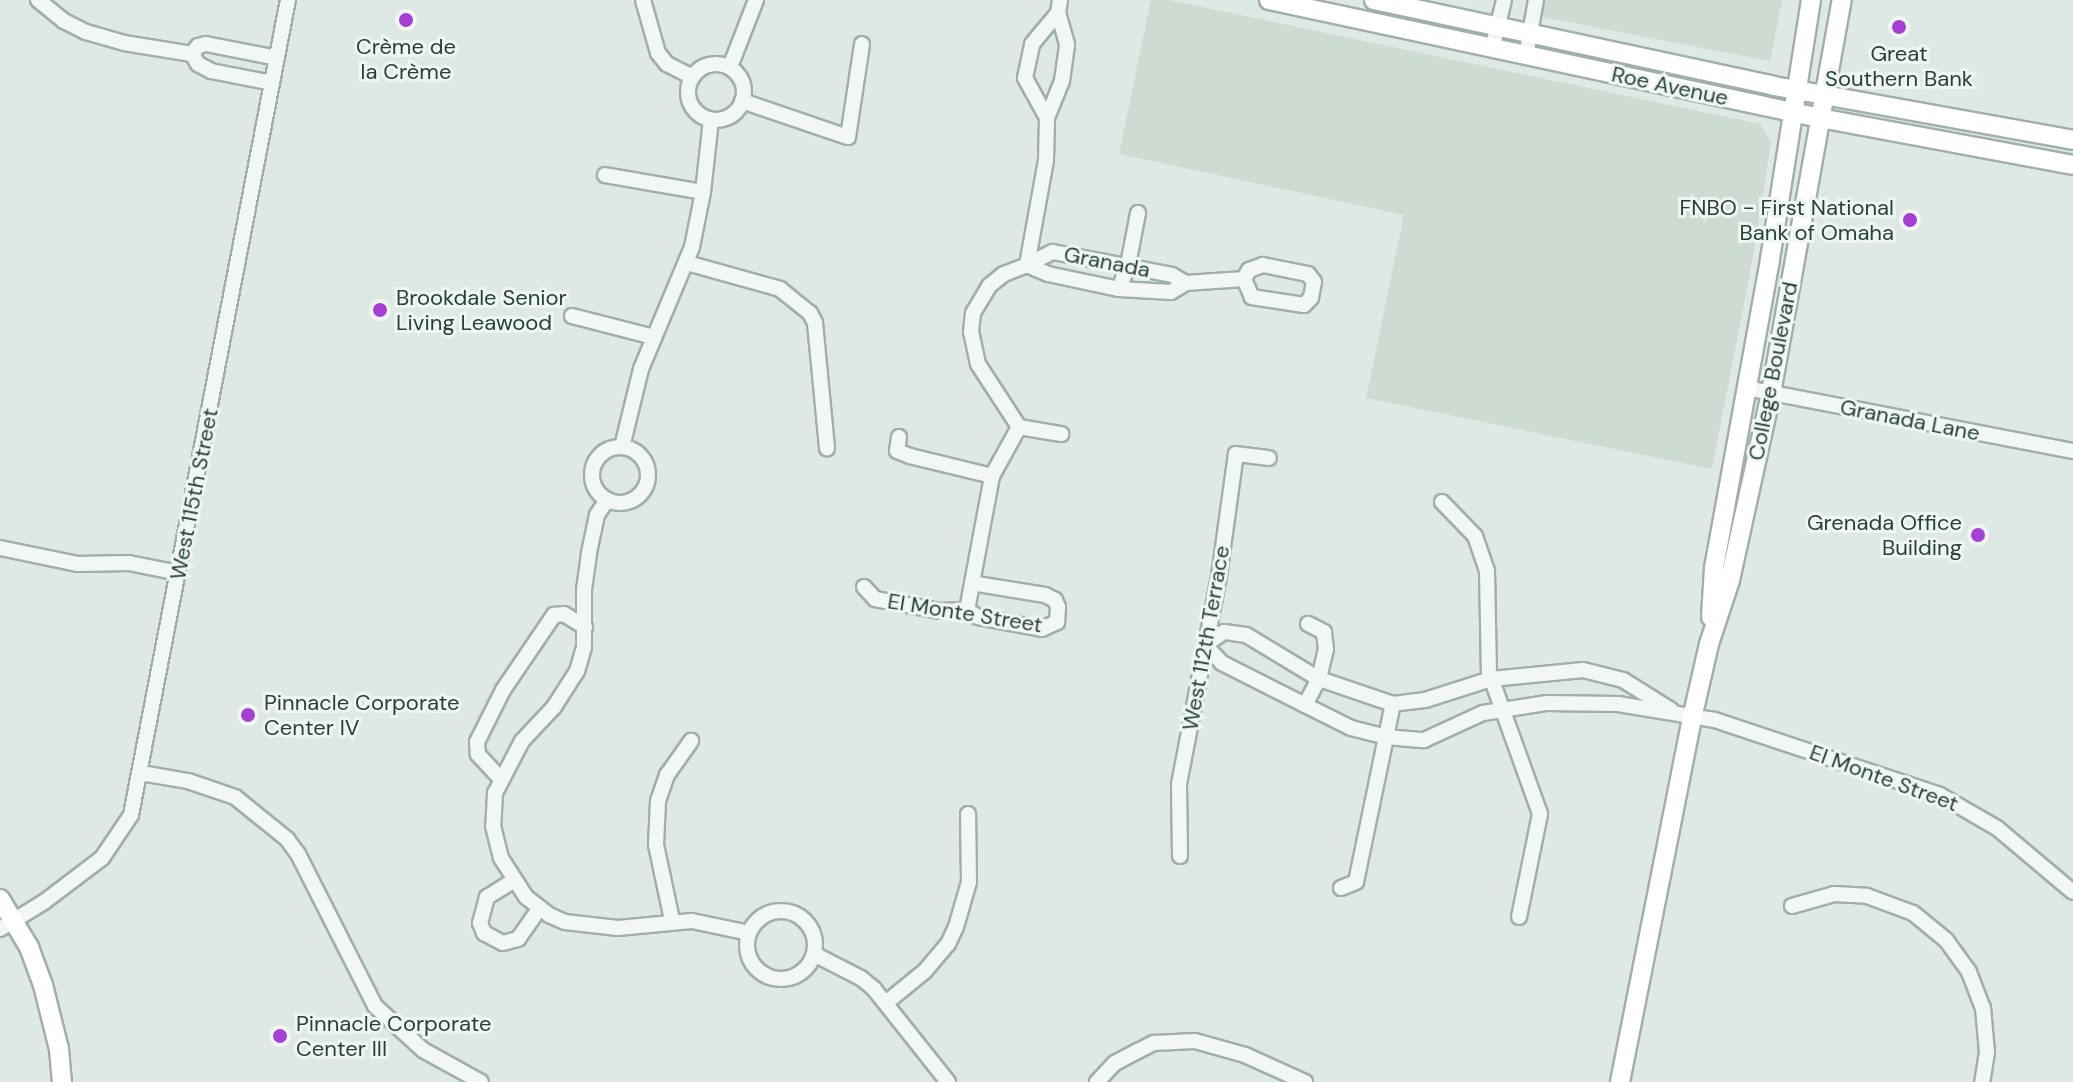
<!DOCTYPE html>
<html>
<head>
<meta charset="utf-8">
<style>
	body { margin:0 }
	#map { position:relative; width:2073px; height:1082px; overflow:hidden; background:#dfe9e4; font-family:"DM Sans",sans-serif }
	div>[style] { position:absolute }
	.built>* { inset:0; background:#cddbd3 }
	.roads { filter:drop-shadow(2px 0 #a0b0a8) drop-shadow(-2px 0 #a0b0a8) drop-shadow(0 2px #a0b0a8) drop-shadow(0 -2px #a0b0a8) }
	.minor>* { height:14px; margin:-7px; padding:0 7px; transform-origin:7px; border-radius:7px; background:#f2f7f5 }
	.minor>.ring { margin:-7px; padding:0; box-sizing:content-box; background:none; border:14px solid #f2f7f5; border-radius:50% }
	.major>* { height:18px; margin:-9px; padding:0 9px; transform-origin:9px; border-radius:9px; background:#fff }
	.dots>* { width:22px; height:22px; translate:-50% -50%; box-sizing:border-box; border:4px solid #eff6f2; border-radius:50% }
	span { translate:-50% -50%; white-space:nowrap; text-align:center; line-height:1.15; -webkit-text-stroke:6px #eff6f2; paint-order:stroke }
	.poi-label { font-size:22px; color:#274134 }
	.right { translate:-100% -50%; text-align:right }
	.left { translate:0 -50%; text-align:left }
	.street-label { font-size:22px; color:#274134 }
</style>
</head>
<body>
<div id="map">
	<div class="built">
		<i style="clip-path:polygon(1151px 0,1169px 0,1760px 124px,1771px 142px,1756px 241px,1712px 469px,1366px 398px,1404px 215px,1119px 154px)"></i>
		<i style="clip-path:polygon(1544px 0,1782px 0,1770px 61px,1542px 17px)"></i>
	</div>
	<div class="roads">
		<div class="minor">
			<i style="left:38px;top:0;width:33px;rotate:39deg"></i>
			<i style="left:64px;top:21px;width:25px;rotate:27deg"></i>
			<i style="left:86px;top:32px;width:40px;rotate:16deg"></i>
			<i style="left:124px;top:43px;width:69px;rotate:9.2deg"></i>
			<i style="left:643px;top:0;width:55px;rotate:74.2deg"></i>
			<i style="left:658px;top:53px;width:14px;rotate:51deg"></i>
			<i style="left:667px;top:64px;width:28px;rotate:27deg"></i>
			<i style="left:1492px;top:49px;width:50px;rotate:-76.2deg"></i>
			<i style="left:192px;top:54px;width:10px;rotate:-53deg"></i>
			<i style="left:198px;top:46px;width:8px;rotate:-14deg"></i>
			<i style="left:206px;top:44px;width:72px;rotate:11.2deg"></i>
			<i style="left:192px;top:54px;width:12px;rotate:59deg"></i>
			<i style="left:198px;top:64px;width:15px;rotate:28deg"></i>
			<i style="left:211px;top:71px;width:62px;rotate:11.1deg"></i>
			<i style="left:1526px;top:56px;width:57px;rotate:-79.9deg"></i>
			<i class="ring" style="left:688px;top:64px;width:42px;height:42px"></i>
			<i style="left:730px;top:67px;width:72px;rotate:-68.8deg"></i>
			<i style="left:742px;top:101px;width:112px;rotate:18.8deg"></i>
			<i style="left:848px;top:137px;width:94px;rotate:-81.4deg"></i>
			<i style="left:1047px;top:118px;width:46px;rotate:-118.8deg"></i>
			<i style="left:1025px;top:78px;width:35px;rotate:-78deg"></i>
			<i style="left:1032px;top:44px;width:40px;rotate:-50deg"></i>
			<i style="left:605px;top:175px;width:99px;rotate:9.8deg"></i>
			<i style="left:687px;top:263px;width:97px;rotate:15.6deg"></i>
			<i style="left:780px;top:289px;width:38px;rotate:39deg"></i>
			<i style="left:810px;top:313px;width:11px;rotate:63deg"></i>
			<i style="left:815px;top:323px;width:126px;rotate:84.5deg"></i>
			<i style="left:1027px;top:265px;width:23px;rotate:23deg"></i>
			<i style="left:1048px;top:274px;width:73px;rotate:11.9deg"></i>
			<i style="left:1119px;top:289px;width:52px;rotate:3.3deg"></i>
			<i style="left:1171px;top:292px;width:17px;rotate:-31deg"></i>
			<i style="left:1186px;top:283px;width:58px;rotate:-3.9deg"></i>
			<i style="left:1027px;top:265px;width:29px;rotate:-27deg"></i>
			<i style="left:1053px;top:252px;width:121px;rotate:10.9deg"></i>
			<i style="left:1172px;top:275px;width:16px;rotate:30deg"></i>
			<i style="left:1263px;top:265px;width:46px;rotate:11.3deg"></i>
			<i style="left:1308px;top:274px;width:10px;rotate:53deg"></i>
			<i style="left:1314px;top:282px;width:16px;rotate:101deg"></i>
			<i style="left:1311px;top:298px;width:10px;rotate:135deg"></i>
			<i style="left:1304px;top:305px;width:53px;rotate:-171.3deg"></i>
			<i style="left:1252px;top:297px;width:20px;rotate:-114deg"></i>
			<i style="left:1244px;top:279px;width:10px;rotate:-61deg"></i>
			<i style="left:1249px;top:270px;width:15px;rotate:-20deg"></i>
			<i style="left:1119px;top:289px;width:26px;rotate:-69deg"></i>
			<i style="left:1128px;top:265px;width:53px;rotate:-79.1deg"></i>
			<i style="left:572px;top:316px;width:85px;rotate:14.4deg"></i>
			<i style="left:1746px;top:388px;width:333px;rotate:10.9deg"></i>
			<i style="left:1019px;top:427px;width:43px;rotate:9.5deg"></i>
			<i style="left:899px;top:437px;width:14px;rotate:98deg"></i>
			<i style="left:897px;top:451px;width:14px;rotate:21deg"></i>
			<i style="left:910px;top:456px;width:84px;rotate:13.7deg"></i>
			<i style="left:622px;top:447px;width:80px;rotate:-76.3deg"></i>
			<i style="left:641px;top:369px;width:132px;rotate:-67.3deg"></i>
			<i style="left:692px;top:247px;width:56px;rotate:-78.7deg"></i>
			<i style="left:703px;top:192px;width:73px;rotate:-83.7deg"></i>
			<i class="ring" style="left:592px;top:447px;width:42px;height:42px"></i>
			<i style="left:607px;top:500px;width:18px;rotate:124deg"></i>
			<i style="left:597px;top:515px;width:40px;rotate:102deg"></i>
			<i style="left:589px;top:554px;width:35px;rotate:98deg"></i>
			<i style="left:584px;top:589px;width:58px;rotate:90deg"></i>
			<i style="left:584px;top:647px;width:25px;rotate:106deg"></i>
			<i style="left:577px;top:671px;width:43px;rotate:122.6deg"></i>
			<i style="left:554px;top:707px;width:47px;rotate:133.3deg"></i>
			<i style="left:522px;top:741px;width:59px;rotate:117.4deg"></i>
			<i style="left:495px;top:793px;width:33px;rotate:93deg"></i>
			<i style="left:493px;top:826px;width:33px;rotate:76deg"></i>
			<i style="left:501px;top:858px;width:46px;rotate:57.3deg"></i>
			<i style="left:526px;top:897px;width:29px;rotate:38deg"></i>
			<i style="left:549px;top:915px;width:17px;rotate:24deg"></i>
			<i style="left:565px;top:922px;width:53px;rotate:6.5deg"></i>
			<i style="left:618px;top:928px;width:74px;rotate:-5.4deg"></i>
			<i style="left:692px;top:921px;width:58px;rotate:11.9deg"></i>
			<i style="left:1442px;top:502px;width:47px;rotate:45.9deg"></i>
			<i style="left:1475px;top:536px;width:37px;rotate:71deg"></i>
			<i style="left:1487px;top:571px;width:101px;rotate:88.9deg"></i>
			<i style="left:1489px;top:672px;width:151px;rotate:70.2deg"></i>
			<i style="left:1540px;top:814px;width:105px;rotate:101.5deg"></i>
			<i style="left:0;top:548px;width:80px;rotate:11.6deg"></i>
			<i style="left:78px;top:564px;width:51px;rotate:-1.1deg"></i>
			<i style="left:129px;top:563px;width:50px;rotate:11.5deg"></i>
			<i style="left:864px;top:587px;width:16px;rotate:47deg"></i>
			<i style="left:875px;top:599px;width:65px;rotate:10.6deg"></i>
			<i style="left:939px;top:611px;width:28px;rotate:-2deg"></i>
			<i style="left:967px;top:610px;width:13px;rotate:32deg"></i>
			<i style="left:978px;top:617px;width:65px;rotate:10.6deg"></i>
			<i style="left:1042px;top:629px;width:17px;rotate:-25deg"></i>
			<i style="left:1057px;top:622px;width:15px;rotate:-86deg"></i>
			<i style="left:1058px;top:607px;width:8px;rotate:-113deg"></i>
			<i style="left:1055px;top:600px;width:11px;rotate:-153deg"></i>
			<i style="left:1045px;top:595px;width:74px;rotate:-170.7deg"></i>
			<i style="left:967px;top:610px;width:136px;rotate:-79.4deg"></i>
			<i style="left:992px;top:476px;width:56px;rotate:-61.1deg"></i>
			<i style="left:1019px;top:427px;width:75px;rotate:-123.1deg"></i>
			<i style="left:978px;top:364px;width:33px;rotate:-102deg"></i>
			<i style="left:971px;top:332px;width:19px;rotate:-84deg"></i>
			<i style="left:973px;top:313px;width:31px;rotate:-59deg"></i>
			<i style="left:989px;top:286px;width:19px;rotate:-39deg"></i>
			<i style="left:1004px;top:274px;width:25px;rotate:-21deg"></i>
			<i style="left:1027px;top:265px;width:107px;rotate:-79.7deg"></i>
			<i style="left:1046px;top:160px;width:42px;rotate:-88.6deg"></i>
			<i style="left:1047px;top:118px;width:40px;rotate:-68deg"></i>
			<i style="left:1062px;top:81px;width:37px;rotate:-82deg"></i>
			<i style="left:1067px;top:44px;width:32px;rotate:-106deg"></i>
			<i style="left:1058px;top:13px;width:13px;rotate:-81deg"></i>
			<i style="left:1305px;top:705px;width:30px;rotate:-62deg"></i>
			<i style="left:1319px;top:679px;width:31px;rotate:-77deg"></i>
			<i style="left:1326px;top:649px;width:17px;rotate:-97deg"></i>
			<i style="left:1324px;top:632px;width:18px;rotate:-153deg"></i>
			<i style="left:1671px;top:710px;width:57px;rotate:-148deg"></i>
			<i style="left:1623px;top:680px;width:41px;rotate:-166deg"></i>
			<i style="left:1583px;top:670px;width:92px;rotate:174.4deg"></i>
			<i style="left:1491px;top:679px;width:69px;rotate:162.3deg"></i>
			<i style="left:1425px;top:700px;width:32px;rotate:173deg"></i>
			<i style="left:1393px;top:704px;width:78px;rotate:-161.3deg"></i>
			<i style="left:1319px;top:679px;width:85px;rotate:-148.9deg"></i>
			<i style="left:1246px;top:635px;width:22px;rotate:-172deg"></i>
			<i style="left:1224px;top:632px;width:23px;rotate:146deg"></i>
			<i style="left:1205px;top:645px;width:25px;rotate:47deg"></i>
			<i style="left:1222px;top:663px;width:93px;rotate:26.8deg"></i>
			<i style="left:1305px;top:705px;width:51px;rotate:26.6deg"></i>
			<i style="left:1351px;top:728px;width:36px;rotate:14deg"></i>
			<i style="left:1386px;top:737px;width:38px;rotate:5deg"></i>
			<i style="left:1424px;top:740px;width:65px;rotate:-24.6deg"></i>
			<i style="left:1483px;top:713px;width:65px;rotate:-8.9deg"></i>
			<i style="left:1547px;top:703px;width:71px;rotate:0.8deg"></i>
			<i style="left:1618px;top:704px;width:98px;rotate:9.4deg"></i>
			<i style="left:1715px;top:720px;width:237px;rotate:18.4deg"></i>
			<i style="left:1940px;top:795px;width:66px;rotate:30.1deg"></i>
			<i style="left:1997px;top:828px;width:99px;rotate:40.1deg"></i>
			<i style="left:141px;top:773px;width:48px;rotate:9.7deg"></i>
			<i style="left:188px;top:781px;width:50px;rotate:18.8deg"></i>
			<i style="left:235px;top:797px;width:67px;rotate:38.9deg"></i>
			<i style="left:287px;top:839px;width:19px;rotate:54deg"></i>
			<i style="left:298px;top:854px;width:170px;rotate:63.1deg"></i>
			<i style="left:375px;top:1006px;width:65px;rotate:42.5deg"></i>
			<i style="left:423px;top:1050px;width:66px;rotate:28.9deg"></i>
			<i style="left:500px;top:778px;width:33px;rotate:-133deg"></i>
			<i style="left:478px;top:754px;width:12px;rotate:-95deg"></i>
			<i style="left:477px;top:742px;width:58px;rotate:-63.4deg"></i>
			<i style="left:503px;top:690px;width:91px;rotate:-55.8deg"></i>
			<i style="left:554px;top:615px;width:10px;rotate:-6deg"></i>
			<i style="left:564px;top:614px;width:25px;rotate:32deg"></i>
			<i style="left:1180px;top:856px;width:72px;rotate:-90.8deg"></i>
			<i style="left:1179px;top:784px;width:212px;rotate:-79.1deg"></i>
			<i style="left:1219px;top:576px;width:123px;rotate:-82.1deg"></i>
			<i style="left:1236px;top:454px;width:33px;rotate:7deg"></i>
			<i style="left:513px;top:881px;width:31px;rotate:148deg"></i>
			<i style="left:487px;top:897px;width:27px;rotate:105deg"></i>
			<i style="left:480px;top:923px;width:11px;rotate:68deg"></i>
			<i style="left:484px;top:933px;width:21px;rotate:28deg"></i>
			<i style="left:503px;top:943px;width:16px;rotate:-15deg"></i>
			<i style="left:518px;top:939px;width:38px;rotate:-55deg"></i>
			<i style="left:1341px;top:888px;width:16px;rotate:-22deg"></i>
			<i style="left:1356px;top:882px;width:182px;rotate:-78.3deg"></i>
			<i style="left:1792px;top:906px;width:44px;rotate:-15.9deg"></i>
			<i style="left:1834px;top:894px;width:33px;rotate:3deg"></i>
			<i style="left:1867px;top:896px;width:49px;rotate:20.3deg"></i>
			<i style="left:1913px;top:913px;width:43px;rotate:39.3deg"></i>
			<i style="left:1946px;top:940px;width:39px;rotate:54deg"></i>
			<i style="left:1969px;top:972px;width:39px;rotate:69deg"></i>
			<i style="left:1983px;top:1008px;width:44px;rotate:84.8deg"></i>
			<i style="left:1987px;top:1052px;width:30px;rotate:99deg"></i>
			<i class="ring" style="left:747px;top:911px;width:54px;height:54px"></i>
			<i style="left:672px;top:920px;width:77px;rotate:-102deg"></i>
			<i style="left:656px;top:845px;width:44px;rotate:-87.4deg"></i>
			<i style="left:658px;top:801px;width:28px;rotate:-71deg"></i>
			<i style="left:667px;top:775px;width:42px;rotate:-54.8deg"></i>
			<i style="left:0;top:929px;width:52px;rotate:-31.5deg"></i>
			<i style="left:44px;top:902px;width:73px;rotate:-37.2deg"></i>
			<i style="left:102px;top:858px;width:52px;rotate:-56deg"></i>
			<i style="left:131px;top:815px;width:830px;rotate:-79.1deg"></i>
			<i style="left:814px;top:954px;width:53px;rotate:27.1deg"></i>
			<i style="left:861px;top:978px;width:17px;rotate:40deg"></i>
			<i style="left:874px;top:989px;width:119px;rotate:51.5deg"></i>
			<i style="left:887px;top:1002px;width:49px;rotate:-39.2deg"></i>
			<i style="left:925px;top:971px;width:35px;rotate:-50deg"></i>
			<i style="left:948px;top:944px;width:19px;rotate:-65deg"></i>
			<i style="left:956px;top:927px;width:47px;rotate:-73.9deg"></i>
			<i style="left:969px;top:882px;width:68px;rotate:-90.8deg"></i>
			<i style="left:1097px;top:1082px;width:26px;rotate:-47deg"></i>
			<i style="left:1115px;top:1063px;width:26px;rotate:-28deg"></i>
			<i style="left:1138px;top:1051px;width:18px;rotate:-27deg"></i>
			<i style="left:1154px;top:1043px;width:41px;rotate:-2.8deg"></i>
			<i style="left:1195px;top:1041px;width:52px;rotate:15.6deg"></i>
			<i style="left:1245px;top:1055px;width:66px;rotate:24.2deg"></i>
		</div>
		<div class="major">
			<i style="left:1269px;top:0;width:563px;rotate:12.09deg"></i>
			<i style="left:1820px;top:118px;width:257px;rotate:10.5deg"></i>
			<i style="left:1374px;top:0;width:409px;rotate:12.1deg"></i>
			<i style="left:1774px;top:86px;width:304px;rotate:10.2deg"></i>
			<i style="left:1711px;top:617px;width:49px;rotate:-86.5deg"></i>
			<i style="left:1714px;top:568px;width:314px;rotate:-79.7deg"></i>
			<i style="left:1770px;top:259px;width:262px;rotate:-81deg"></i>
			<i style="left:0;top:899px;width:56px;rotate:58.9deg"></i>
			<i style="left:29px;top:947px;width:40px;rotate:69.8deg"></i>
			<i style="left:43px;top:985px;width:66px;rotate:76deg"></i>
			<i style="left:59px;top:1049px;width:33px;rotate:85deg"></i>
			<i style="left:1620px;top:1082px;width:375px;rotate:-78.8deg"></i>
			<i style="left:1693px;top:714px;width:72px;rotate:-77.1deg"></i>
			<i style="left:1709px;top:644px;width:67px;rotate:-71.8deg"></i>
			<i style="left:1730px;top:580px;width:191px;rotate:-77.6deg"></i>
			<i style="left:1771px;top:393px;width:399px;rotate:-79.8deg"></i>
		</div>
	</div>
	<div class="dots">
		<i style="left:406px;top:20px;background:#a63fd3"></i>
		<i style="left:1899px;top:27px;background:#a63fd3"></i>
		<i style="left:1910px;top:220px;background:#a63fd3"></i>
		<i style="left:380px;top:310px;background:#a63fd3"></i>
		<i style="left:1978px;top:535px;background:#a63fd3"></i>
		<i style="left:248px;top:715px;background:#a63fd3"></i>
		<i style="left:280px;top:1036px;background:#a63fd3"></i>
	</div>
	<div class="poi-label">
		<span style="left:406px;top:59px">Crème de<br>la Crème</span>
		<span style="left:1899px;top:66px">Great<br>Southern Bank</span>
		<span class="right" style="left:1894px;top:220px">FNBO - First National<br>Bank of Omaha</span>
		<span class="left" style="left:396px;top:310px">Brookdale Senior<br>Living Leawood</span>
		<span class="right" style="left:1962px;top:535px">Grenada Office<br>Building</span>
		<span class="left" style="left:264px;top:715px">Pinnacle Corporate<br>Center IV</span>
		<span class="left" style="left:296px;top:1036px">Pinnacle Corporate<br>Center III</span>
	</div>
	<div class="street-label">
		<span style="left:1670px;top:86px;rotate:12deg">Roe Avenue</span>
		<span style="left:1107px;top:262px;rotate:11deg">Granada</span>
		<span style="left:1773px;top:371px;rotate:-79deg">College Boulevard</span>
		<span style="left:1910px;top:420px;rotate:11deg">Granada Lane</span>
		<span style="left:194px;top:494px;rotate:-79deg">West 115th Street</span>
		<span style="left:965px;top:613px;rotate:9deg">El Monte Street</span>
		<span style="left:1206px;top:638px;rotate:-80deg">West 112th Terrace</span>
		<span style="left:1884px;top:778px;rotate:20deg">El Monte Street</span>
	</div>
</div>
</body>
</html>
